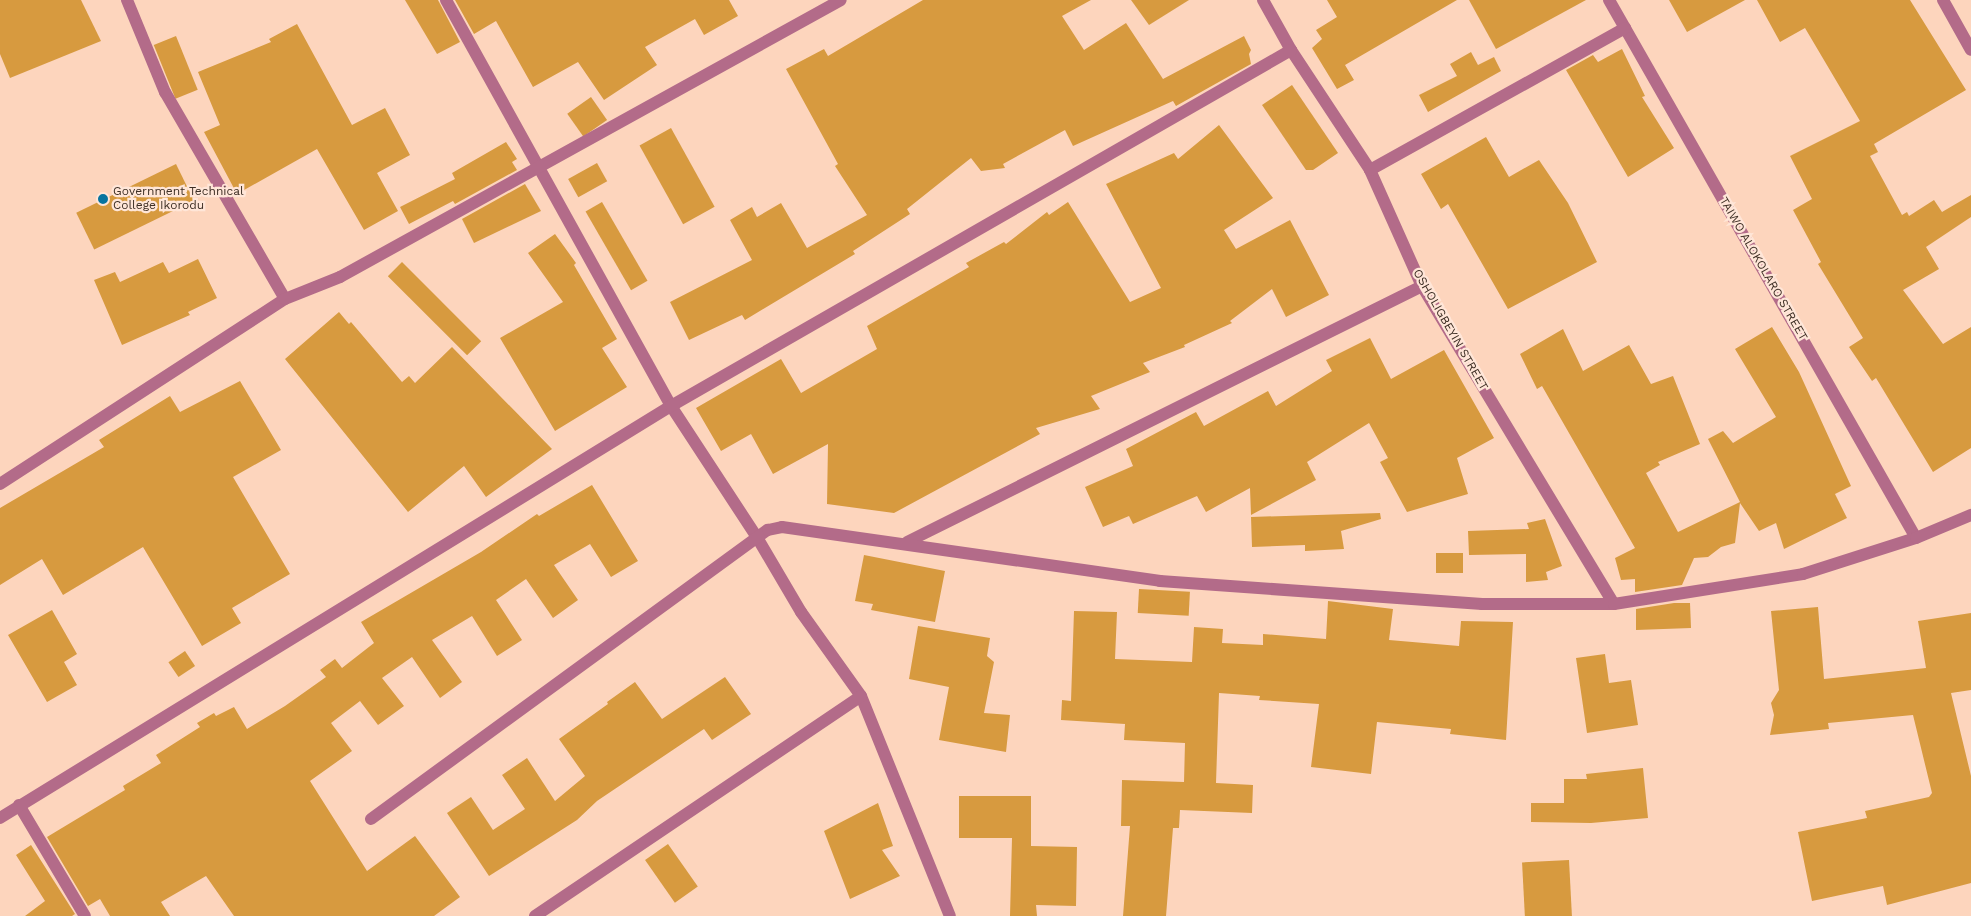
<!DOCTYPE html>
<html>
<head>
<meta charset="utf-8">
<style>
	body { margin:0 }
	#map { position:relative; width:1971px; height:916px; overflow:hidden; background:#fdd5bd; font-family:"Work Sans",sans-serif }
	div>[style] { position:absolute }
	.building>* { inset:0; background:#d79a3f; transform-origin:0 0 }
	.minor>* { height:12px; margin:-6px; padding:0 6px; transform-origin:6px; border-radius:6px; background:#b36b89 }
	.dots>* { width:14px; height:14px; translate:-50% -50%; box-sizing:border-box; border:2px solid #ffe6d8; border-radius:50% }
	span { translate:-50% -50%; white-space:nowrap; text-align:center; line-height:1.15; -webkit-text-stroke:4.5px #ffe6d8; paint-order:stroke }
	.poi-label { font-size:12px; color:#3d2e24 }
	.left { translate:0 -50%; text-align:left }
	.street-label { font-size:12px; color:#3d2e24 }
</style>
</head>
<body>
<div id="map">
	<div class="building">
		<i style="clip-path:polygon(0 0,81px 0,101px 41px,10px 78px,0 54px)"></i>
		<i style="clip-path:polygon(405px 0,438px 0,460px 42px,437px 54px)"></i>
		<i style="clip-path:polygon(455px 0,729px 0,738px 16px,704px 35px,695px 19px,645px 47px,657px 65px,604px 100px,578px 62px,533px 87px,496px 21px,474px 34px)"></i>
		<i style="clip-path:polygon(923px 0,1091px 0,1062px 16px,1084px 50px,1126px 23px,1163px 79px,1244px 36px,1251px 50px,1249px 54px,1251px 64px,1176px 106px,1173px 101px,1073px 146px,1065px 130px,1003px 164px,1005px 168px,981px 171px,971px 158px,907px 209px,910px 214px,853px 251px,855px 254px,745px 320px,742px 315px,689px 340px,670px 302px,752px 260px,730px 220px,752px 207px,757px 217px,781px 203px,807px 248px,867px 215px,835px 166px,838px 164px,786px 69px,824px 49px,828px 56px)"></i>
		<i style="clip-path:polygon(1131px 0,1189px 0,1149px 25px)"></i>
		<i style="clip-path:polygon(1327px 0,1457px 0,1345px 65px,1354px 80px,1337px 89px,1312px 48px,1322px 39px,1316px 30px,1337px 17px)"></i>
		<i style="clip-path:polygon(1469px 0,1586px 0,1496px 49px)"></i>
		<i style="clip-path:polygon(1669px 0,1745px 0,1687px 32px)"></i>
		<i style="clip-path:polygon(1757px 0,1910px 0,1966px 90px,1874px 144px,1878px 152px,1870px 156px,1902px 215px,1907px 212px,1909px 216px,1934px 200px,1942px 212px,1971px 195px,1971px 217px,1926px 247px,1939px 269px,1903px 290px,1943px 344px,1971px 327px,1971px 448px,1933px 472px,1876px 378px,1872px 381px,1849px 347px,1863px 338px,1818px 264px,1821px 262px,1793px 210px,1812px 199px,1790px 156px,1860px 121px,1805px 28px,1780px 42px)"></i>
		<i style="clip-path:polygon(297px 24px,352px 125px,385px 108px,410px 155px,377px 173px,398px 211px,364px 230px,317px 149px,237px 194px,204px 132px,220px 125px,198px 72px,271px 42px,269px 39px)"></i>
		<i style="left:176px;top:36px;width:58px;height:24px;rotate:68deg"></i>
		<i style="clip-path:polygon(1622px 49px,1645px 96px,1642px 97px,1674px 148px,1628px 177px,1566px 70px,1593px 55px,1598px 62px)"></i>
		<i style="clip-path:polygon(1471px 52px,1478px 65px,1494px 57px,1501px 71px,1428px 112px,1419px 95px,1457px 76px,1450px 64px)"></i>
		<i style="clip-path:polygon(1292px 85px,1338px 153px,1313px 170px,1306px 170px,1262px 105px)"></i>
		<i style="left:591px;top:97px;width:28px;height:29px;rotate:55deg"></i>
		<i style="clip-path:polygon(1219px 125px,1273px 198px,1224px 230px,1236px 249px,1290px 220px,1329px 295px,1286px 317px,1272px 289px,1230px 321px,1232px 323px,1184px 345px,1185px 347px,1143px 363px,1150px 372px,1091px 396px,1100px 409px,1036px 428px,1040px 434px,894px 513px,827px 504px,828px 444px,773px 474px,751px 434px,721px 451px,696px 408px,781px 359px,801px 393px,877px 349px,867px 326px,969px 267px,966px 263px,1004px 242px,1006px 244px,1047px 212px,1049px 215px,1068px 202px,1130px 302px,1161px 288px,1106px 184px,1174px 153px,1178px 159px)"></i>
		<i style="left:671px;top:128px;width:90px;height:36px;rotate:61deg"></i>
		<i style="clip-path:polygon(1486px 137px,1509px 177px,1539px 160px,1568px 203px,1597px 262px,1508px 309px,1448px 204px,1441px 209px,1421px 174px)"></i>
		<i style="clip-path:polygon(506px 142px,517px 159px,512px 162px,517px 170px,455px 204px,453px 201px,409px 224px,400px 207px,455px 179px,452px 173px)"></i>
		<i style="left:597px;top:163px;width:21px;height:33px;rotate:61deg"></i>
		<i style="left:176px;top:164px;width:41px;height:111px;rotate:64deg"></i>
		<i style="clip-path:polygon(525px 184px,541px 211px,474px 243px,462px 219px)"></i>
		<i style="left:602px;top:202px;width:91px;height:19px;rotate:60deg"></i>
		<i style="clip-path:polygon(555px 234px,576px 263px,574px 265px,617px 339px,602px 348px,627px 387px,555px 431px,500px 338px,563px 302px,528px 253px)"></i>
		<i style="clip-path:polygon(198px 259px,217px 298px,188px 312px,190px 315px,122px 345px,94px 280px,115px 272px,120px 282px,163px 262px,169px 273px)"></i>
		<i style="left:402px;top:262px;width:112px;height:20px;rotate:45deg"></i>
		<i style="clip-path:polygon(339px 312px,349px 324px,351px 322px,402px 382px,409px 376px,415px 383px,452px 347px,552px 449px,486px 497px,464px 466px,408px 512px,285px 359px)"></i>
		<i style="clip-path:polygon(1772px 327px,1799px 372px,1851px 486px,1835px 494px,1847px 518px,1784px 549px,1776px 523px,1759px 531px,1740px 503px,1735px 543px,1721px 547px,1708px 557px,1694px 558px,1682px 585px,1635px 592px,1635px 579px,1621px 580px,1615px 558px,1635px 548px,1542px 386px,1537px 389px,1520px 354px,1563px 329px,1583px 371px,1629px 345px,1651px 384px,1673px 376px,1700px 444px,1658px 462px,1660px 465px,1646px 473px,1678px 532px,1740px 502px,1708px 439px,1723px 431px,1733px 443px,1776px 417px,1735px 349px)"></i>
		<i style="clip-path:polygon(1370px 338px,1391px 379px,1444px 350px,1494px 438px,1457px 458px,1468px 494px,1407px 512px,1380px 462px,1388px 458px,1369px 423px,1307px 462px,1316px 480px,1251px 515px,1250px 488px,1206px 512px,1197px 496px,1133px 524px,1129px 516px,1103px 527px,1085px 487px,1133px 466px,1126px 449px,1196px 412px,1204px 426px,1268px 391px,1276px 406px,1332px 371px,1326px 360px)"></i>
		<i style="clip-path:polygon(240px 381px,281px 450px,233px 477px,290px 574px,232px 608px,241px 623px,202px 646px,143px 547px,63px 595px,42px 559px,0 585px,0 508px,104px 447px,99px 440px,170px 396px,180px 412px)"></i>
		<i style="clip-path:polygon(592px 485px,638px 561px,611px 577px,590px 544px,554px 565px,578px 600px,553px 618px,526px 579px,496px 600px,522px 640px,497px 656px,472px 616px,432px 640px,462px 682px,440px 698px,412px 657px,382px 678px,404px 706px,378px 725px,360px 701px,331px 723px,352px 751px,310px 781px,367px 871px,415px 836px,460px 897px,434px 916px,234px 916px,206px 876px,161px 902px,170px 916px,110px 916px,100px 899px,88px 906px,47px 837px,125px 790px,123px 786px,161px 763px,156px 755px,200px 727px,197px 723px,214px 713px,216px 716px,234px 707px,247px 729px,285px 706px,326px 677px,320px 670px,335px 659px,342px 668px,374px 643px,361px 622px,481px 552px,537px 514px,539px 516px)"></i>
		<i style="clip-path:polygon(1380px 513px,1381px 519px,1341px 531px,1344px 549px,1305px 551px,1305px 545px,1252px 547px,1251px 517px)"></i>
		<i style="clip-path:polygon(1545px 519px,1562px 566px,1546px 572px,1548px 580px,1526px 582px,1526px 554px,1469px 555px,1468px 531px,1529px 529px,1527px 523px)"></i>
		<i style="left:1463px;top:553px;width:20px;height:27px;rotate:90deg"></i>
		<i style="clip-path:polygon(864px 555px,945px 571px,935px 622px,871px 610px,873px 604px,855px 601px)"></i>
		<i style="left:1139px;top:589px;width:51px;height:24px;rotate:3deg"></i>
		<i style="clip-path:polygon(1328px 601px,1393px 609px,1389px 640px,1459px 646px,1461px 621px,1513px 622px,1506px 740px,1450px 734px,1451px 729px,1377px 722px,1371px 774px,1311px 767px,1319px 704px,1259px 700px,1260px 696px,1219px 693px,1216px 783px,1253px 785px,1252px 813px,1180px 810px,1179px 828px,1173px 828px,1166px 916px,1123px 916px,1130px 826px,1121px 826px,1122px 780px,1184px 782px,1185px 743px,1124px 740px,1125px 724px,1061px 720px,1062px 700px,1071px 701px,1074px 611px,1117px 612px,1115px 659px,1192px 662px,1194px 627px,1223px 629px,1222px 643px,1263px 645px,1263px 634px,1326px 639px)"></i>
		<i style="clip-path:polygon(1674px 603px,1690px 603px,1691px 628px,1636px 630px,1636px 609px)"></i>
		<i style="clip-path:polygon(1818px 607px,1824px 679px,1926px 668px,1918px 621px,1971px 613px,1971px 690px,1951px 693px,1971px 776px,1971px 883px,1887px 905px,1883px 886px,1812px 901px,1798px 832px,1867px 818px,1865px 811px,1929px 797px,1932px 793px,1913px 715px,1828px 723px,1829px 729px,1770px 735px,1774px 715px,1771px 703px,1779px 690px,1771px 611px)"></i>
		<i style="clip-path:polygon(52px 610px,77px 654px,64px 662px,77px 685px,47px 702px,8px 635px)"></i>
		<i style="clip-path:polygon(918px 626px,990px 638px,987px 656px,994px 662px,984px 713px,1010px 715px,1006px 752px,939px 740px,949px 687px,909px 679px)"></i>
		<i style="left:185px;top:651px;width:18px;height:20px;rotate:56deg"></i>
		<i style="clip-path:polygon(1605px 654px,1609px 683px,1631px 680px,1638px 725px,1587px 733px,1576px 658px)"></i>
		<i style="clip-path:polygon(725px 677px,751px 714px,712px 740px,704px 729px,597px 801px,577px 820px,489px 876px,447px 813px,471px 797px,493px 830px,525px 809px,502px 775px,527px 758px,555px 801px,585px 776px,559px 739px,608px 704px,607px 702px,635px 682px,662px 719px)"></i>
		<i style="clip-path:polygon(1643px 768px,1648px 818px,1591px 823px,1531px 822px,1531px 803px,1564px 803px,1564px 779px,1587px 779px,1586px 774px)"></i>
		<i style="clip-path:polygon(959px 796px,1031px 796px,1031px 846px,1077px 847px,1076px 906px,1036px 905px,1037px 916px,1010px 916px,1012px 838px,959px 838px)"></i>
		<i style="clip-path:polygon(878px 803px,893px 846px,882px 850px,900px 876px,850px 899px,824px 831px)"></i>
		<i style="left:668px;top:844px;width:52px;height:28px;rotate:55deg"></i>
		<i style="clip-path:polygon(31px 845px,75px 914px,72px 916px,25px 916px,45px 901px,16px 855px)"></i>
		<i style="left:1569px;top:860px;width:56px;height:47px;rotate:87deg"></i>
	</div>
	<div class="minor">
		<i style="left:127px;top:0;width:100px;rotate:67.6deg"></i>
		<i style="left:165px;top:92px;width:239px;rotate:59.9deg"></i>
		<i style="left:446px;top:0;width:464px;rotate:61deg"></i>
		<i style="left:671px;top:406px;width:159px;rotate:56.8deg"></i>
		<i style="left:758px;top:539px;width:85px;rotate:59.5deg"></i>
		<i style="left:801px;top:612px;width:103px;rotate:54.5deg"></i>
		<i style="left:861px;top:696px;width:237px;rotate:68deg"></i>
		<i style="left:1263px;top:0;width:57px;rotate:60.8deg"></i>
		<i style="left:1291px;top:50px;width:144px;rotate:56.6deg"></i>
		<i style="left:1370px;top:170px;width:127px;rotate:65.9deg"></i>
		<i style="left:1422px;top:286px;width:371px;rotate:58.9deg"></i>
		<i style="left:1609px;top:0;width:619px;rotate:60.29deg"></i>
		<i style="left:1943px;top:0;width:57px;rotate:60.8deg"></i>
		<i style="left:1370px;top:170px;width:292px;rotate:-29.1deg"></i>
		<i style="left:0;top:484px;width:340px;rotate:-33deg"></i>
		<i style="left:285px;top:299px;width:59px;rotate:-21.8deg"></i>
		<i style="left:340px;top:277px;width:572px;rotate:-28.94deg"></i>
		<i style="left:907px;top:542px;width:575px;rotate:-26.43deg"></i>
		<i style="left:19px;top:805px;width:129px;rotate:59.3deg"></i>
		<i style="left:0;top:818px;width:787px;rotate:-31.55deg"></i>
		<i style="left:671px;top:406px;width:715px;rotate:-29.86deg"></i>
		<i style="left:371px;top:819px;width:491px;rotate:-36.1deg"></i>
		<i style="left:768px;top:530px;width:14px;rotate:-12deg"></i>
		<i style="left:782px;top:527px;width:382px;rotate:8.1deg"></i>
		<i style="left:1160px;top:581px;width:323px;rotate:4.1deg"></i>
		<i style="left:1482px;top:604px;width:132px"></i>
		<i style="left:1614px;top:604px;width:191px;rotate:-9deg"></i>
		<i style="left:1803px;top:574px;width:119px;rotate:-17.7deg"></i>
		<i style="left:1916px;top:538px;width:60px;rotate:-22.7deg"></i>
		<i style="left:535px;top:916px;width:393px;rotate:-34deg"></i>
	</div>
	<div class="dots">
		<i style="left:103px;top:199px;background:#07749f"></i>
	</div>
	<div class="poi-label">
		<span class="left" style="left:113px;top:199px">Government Technical<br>College Ikorodu</span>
	</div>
	<div class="street-label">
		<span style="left:1763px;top:269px;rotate:60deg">TAIWO ALOKOLARO STREET</span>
		<span style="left:1450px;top:330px;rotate:60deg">OSHOLIGBEYIN STREET</span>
	</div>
</div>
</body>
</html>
